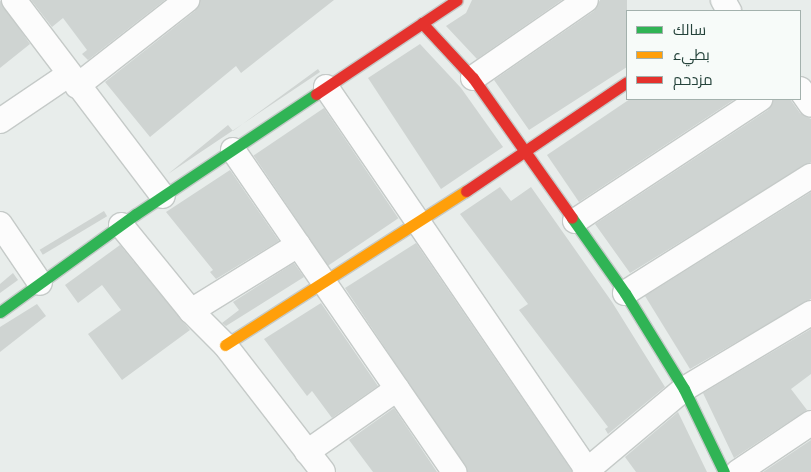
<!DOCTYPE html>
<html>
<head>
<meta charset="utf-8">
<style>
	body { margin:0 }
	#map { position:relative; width:811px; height:472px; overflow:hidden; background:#e8edeb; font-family:Inter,Cairo,sans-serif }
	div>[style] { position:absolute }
	.building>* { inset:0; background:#cfd4d2; transform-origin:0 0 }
	.roads { filter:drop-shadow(1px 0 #c5cac8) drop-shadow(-1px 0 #c5cac8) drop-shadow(0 1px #c5cac8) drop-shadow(0 -1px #c5cac8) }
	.street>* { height:24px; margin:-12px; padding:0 12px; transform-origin:12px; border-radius:12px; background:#fcfcfc }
	.fast>* { height:11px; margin:-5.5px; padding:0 5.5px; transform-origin:5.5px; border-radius:5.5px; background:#30b455 }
	.slow>* { height:11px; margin:-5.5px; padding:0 5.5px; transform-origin:5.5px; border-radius:5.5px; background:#ff9f0a }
	.jam>* { height:11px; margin:-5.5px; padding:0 5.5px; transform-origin:5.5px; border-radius:5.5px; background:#e5322d }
	span { translate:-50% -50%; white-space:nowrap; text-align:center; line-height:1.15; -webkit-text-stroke:5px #f7fbf9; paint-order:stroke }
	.legend { position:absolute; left:626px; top:10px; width:175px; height:90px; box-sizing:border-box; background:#f7fbf9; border:1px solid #a3b1ad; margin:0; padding:6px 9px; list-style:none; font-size:15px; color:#24423a }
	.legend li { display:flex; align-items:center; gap:10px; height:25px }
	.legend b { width:25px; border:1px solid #a3b1ad }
</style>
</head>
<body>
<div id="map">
	<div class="building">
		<i style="clip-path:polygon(0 0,30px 44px,0 68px)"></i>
		<i style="clip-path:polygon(31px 0,165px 0,88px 60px,82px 54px,87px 50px,63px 18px,52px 27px)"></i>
		<i style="clip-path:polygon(200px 0,334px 0,241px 73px,236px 66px,150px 137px,105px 82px,195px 11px)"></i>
		<i style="clip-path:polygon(472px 0,562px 0,477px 59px,446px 26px,466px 13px)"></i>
		<i style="clip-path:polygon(600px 0,627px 0,627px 67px,529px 130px,494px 80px,594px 11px)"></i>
		<i style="clip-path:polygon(420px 44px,461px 88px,503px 147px,441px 189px,368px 78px)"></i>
		<i style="clip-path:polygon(318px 69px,320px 72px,168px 174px,228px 125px,233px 131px)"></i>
		<i style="clip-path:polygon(630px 99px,735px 99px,579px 202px,547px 155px)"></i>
		<i style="clip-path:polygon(774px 99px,790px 99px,800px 113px,811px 119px,811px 162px,630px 273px,595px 224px,768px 110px)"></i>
		<i style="left:324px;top:108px;width:133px;height:85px;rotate:56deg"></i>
		<i style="clip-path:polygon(230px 170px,279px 241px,216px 279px,210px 272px,213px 270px,166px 212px)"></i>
		<i style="clip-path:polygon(500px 187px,511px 201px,531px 187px,612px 302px,665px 387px,608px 434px,605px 429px,608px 427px,519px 310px,528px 304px,460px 214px)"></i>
		<i style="clip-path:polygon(811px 192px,811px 299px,690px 369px,645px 296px)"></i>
		<i style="left:104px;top:211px;width:6px;height:75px;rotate:59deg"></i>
		<i style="clip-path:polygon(416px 243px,572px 471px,572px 472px,468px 472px,345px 288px)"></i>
		<i style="clip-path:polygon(120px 245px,190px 330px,122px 380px,88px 334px,121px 310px,102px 285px,78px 303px,65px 285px)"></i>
		<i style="clip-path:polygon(294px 263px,304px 277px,226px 326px,222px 323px,239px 310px,233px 302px)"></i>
		<i style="clip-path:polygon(13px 273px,18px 280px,0 293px,0 284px)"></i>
		<i style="clip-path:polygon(321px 303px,378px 386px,332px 418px,312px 391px,307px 396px,264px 339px)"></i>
		<i style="clip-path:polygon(37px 304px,46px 316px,0 352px,0 327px)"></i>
		<i style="clip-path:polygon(811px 329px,811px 374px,791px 389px,807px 410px,734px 458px,703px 393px)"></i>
		<i style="clip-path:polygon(394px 408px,437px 472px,373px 472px,349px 440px)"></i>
		<i style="clip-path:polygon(678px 412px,707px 472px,636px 472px,625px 457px)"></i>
		<i style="clip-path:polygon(811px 440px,811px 472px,763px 472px)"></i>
	</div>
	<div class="roads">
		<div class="street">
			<i style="left:14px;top:0;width:246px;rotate:52.8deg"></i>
			<i style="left:723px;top:0;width:13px;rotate:61deg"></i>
			<i style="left:473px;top:78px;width:137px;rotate:-34.6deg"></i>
			<i style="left:77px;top:86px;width:140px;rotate:-38deg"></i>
			<i style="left:326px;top:87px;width:466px;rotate:55.7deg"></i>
			<i style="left:800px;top:89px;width:19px;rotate:55deg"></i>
			<i style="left:0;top:121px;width:82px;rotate:-34.1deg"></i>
			<i style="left:233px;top:150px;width:391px;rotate:55.5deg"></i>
			<i style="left:575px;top:221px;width:222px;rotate:-33.4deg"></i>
			<i style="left:0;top:224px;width:71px;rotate:55.9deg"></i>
			<i style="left:121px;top:225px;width:111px;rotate:50.9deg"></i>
			<i style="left:191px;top:311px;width:48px;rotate:45deg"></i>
			<i style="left:225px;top:345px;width:160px;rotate:52.3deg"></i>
			<i style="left:625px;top:293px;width:220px;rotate:-32.2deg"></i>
			<i style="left:191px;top:311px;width:126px;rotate:-31.7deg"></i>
			<i style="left:307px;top:452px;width:110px;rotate:-35deg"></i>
			<i style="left:585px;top:472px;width:129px;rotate:-40deg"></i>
			<i style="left:684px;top:389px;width:148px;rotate:-30.9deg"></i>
			<i style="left:738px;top:472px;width:88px;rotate:-33.9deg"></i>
		</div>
		<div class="fast">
			<i style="left:572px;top:218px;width:92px;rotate:54.8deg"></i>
			<i style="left:625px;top:293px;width:113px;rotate:58.4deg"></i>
			<i style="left:684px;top:389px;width:92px;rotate:64.3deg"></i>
			<i style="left:0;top:312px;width:168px;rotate:-35.8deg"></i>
			<i style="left:136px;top:214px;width:216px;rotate:-33.7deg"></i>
		</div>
		<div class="slow">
			<i style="left:225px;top:345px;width:286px;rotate:-32.6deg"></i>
		</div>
		<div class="jam">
			<i style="left:422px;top:23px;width:75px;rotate:47.2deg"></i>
			<i style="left:473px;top:78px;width:171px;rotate:54.7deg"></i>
			<i style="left:316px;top:94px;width:169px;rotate:-33.7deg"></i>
			<i style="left:466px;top:191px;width:194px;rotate:-34.1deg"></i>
		</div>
	</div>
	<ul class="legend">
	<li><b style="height:6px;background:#30b455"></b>سالك</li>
	<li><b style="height:6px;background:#ff9f0a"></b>بطيء</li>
	<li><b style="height:6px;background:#e5322d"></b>مزدحم</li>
	</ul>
</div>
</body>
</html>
